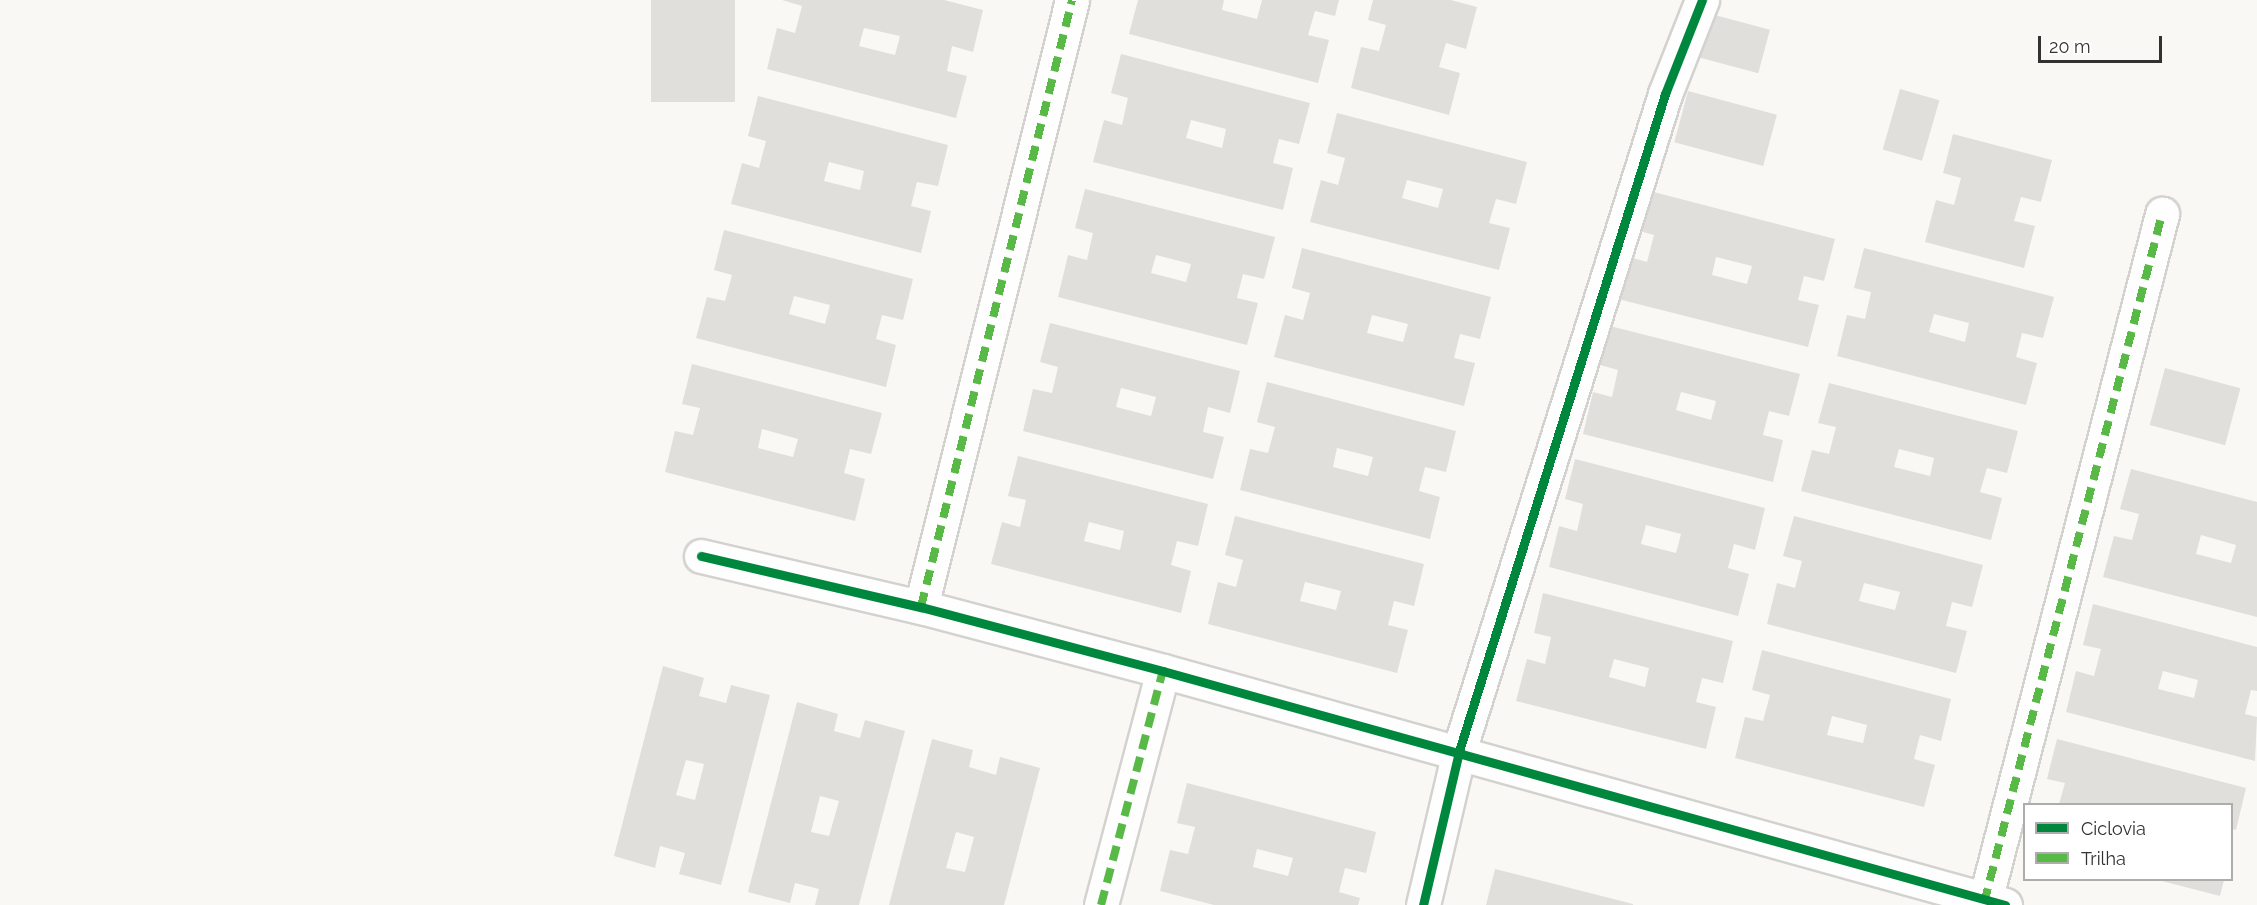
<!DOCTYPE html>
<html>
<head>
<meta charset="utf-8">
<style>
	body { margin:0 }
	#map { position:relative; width:2257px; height:905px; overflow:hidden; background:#faf8f5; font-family:Raleway,sans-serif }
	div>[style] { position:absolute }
	.building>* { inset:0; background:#e0dfdc; transform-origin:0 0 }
	.roads { filter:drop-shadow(2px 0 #d3d2cf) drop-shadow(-2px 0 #d3d2cf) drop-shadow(0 2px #d3d2cf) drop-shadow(0 -2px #d3d2cf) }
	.minor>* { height:33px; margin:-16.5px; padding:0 16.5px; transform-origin:16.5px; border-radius:16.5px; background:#fefefe }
	.quiet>* { height:8px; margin-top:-4px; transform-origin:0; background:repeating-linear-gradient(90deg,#58b947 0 15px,transparent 0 23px) }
	.cycleway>* { height:9px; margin:-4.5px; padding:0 4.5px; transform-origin:4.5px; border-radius:4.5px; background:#00873e }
	span { translate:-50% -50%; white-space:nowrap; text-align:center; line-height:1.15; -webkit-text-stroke:4.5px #fff; paint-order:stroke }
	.legend { position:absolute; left:2023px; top:803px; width:210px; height:78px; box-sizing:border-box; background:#fff; border:2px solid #adadac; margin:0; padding:8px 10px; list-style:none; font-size:18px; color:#333230 }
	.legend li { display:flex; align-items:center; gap:12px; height:30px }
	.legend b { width:30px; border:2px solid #adadac }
	.scale { position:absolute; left:2038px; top:36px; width:124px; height:27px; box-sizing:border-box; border:3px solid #333230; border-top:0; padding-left:8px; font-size:18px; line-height:21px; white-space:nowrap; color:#333230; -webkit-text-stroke:4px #fff; paint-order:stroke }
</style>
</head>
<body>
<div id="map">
	<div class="building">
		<i style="left:651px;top:0;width:84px;height:102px"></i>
		<i style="clip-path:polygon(evenodd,782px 0,944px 0,983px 10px,973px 52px,952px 46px,947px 71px,967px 76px,956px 118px,767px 69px,777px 28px,795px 33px,802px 6px,782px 0,864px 28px,900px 36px,895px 55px,859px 46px,864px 28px)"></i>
		<i style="clip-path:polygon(1138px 0,1224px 0,1222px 10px,1257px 19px,1262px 0,1339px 0,1335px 16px,1315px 11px,1308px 35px,1329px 40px,1318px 83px,1129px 34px)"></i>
		<i style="clip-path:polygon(1373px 0,1451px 0,1477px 7px,1466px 49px,1446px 43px,1439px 67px,1460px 73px,1449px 115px,1351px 88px,1361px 47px,1379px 51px,1386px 25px,1368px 20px)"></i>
		<i style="left:1711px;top:14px;width:61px;height:45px;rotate:15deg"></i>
		<i style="clip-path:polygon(evenodd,1121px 54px,1310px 103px,1299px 144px,1279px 139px,1273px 163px,1293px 168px,1283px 210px,1093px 162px,1104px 120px,1122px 125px,1128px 98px,1111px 93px,1121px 54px,1191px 120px,1226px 129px,1222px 148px,1186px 138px,1191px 120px)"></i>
		<i style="left:1900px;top:89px;width:41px;height:63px;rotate:16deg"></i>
		<i style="left:1688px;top:91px;width:92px;height:53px;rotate:15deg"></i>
		<i style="clip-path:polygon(evenodd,758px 96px,948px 145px,938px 186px,917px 182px,911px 206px,931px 211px,921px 253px,731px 204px,742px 163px,759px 168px,766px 141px,748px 136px,758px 96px,829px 162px,864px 171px,860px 190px,824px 181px,829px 162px)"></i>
		<i style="clip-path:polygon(evenodd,1337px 113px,1527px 162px,1516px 204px,1496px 199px,1489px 223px,1510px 228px,1499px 270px,1310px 222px,1321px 180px,1338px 185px,1345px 158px,1327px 153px,1337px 113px,1407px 180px,1443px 189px,1438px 208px,1402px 198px,1407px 180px)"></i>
		<i style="clip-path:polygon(1953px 134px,2052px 160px,2041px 202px,2021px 197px,2014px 221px,2035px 226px,2024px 268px,1925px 242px,1936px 200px,1954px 205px,1961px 178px,1943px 173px)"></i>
		<i style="clip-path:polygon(evenodd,1085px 189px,1275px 237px,1264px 279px,1243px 274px,1237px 298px,1258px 303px,1247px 345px,1058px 297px,1068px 255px,1087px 260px,1093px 233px,1075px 228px,1085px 189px,1156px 255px,1191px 264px,1186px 282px,1151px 273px,1156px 255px)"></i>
		<i style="clip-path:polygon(evenodd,1646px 190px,1835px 239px,1824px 281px,1804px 276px,1798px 300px,1819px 305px,1808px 347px,1618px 299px,1629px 257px,1647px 262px,1654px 235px,1636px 230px,1646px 190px,1716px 257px,1752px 266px,1747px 284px,1712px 275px,1716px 257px)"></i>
		<i style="clip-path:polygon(evenodd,724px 230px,913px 279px,903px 320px,882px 315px,876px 339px,896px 345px,886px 387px,696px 338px,707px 297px,725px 301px,732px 275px,714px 270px,724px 230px,794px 296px,830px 305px,825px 324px,789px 314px,794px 296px)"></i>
		<i style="clip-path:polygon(evenodd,1302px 248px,1491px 297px,1480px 339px,1460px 334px,1454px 358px,1475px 363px,1464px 406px,1274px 357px,1285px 315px,1303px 320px,1310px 293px,1292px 288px,1302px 248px,1372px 315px,1408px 324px,1403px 342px,1367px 333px,1372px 315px)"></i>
		<i style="clip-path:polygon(evenodd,1864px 248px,2054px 297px,2043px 338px,2022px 333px,2016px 357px,2037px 363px,2026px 405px,1837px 356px,1847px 315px,1865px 319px,1871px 292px,1854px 288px,1864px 248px,1934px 314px,1969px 323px,1965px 342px,1929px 332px,1934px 314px)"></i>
		<i style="clip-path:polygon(evenodd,1050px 323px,1240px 371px,1230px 413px,1208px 407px,1203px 432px,1224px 437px,1213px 479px,1023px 431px,1033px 389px,1052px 393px,1058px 367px,1040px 362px,1050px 323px,1121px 388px,1156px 397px,1151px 416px,1116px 407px,1121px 388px)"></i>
		<i style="clip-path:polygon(evenodd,1610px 326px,1800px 374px,1789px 416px,1769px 411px,1763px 435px,1783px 440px,1773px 482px,1583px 434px,1593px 392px,1612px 397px,1618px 370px,1600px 365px,1610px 326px,1681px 392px,1716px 401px,1711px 420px,1676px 410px,1681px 392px)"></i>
		<i style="clip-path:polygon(evenodd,692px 364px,882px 413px,871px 454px,850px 449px,844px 473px,865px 479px,855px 521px,665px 472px,675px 431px,693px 435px,700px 408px,682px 404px,692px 364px,762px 429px,798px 439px,793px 457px,758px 448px,762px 429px)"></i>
		<i style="left:2165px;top:368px;width:78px;height:59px;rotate:15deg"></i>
		<i style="clip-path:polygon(evenodd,1267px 382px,1456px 431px,1446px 472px,1425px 467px,1419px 491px,1440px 497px,1430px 539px,1240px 490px,1250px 449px,1268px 453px,1275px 427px,1257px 422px,1267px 382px,1337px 448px,1373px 457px,1368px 476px,1333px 467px,1337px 448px)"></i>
		<i style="clip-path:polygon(evenodd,1829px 383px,2018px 431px,2007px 473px,1987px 468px,1980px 492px,2002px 498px,1991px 540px,1801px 491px,1812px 450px,1829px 454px,1836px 427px,1818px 423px,1829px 383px,1899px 449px,1934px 458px,1930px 476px,1894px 467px,1899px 449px)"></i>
		<i style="clip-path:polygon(evenodd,1018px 456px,1208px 504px,1198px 546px,1177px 541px,1171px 565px,1191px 571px,1181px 613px,991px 564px,1002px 522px,1020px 527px,1026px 500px,1008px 496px,1018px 456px,1089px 522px,1124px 531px,1120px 550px,1084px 541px,1089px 522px)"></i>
		<i style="clip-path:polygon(evenodd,1575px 459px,1765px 508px,1755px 550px,1734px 544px,1728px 568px,1749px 574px,1738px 616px,1549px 567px,1559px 526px,1577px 531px,1583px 504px,1565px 499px,1575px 459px,1646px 525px,1681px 534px,1676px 553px,1641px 544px,1646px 525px)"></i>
		<i style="clip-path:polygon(evenodd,2131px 469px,2257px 502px,2257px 617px,2103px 577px,2114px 536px,2132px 540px,2139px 514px,2120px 509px,2131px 469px,2201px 535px,2236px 545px,2231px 563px,2196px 554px,2201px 535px)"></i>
		<i style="clip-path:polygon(evenodd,1235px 516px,1424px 564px,1414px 606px,1394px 601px,1388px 625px,1408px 630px,1397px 673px,1208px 624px,1218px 582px,1236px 587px,1243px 560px,1225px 555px,1235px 516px,1305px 582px,1341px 591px,1336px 610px,1300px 601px,1305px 582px)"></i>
		<i style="clip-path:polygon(evenodd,1794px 516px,1983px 565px,1972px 607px,1952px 602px,1946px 626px,1967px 631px,1956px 673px,1767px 624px,1777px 583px,1795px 588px,1802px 561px,1783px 556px,1794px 516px,1864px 583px,1900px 592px,1895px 610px,1859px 601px,1864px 583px)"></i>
		<i style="clip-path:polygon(evenodd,1543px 593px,1733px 641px,1723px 683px,1702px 678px,1696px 702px,1716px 707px,1706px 749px,1516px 701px,1527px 659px,1545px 664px,1551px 637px,1534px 633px,1543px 593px,1614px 659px,1649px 668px,1645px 687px,1609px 677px,1614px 659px)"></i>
		<i style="clip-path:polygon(evenodd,2093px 604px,2257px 647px,2257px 691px,2251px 690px,2245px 714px,2257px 717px,2255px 761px,2066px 712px,2076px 671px,2094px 676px,2101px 649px,2083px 645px,2093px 604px,2163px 671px,2198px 680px,2194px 698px,2158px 689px,2163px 671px)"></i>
		<i style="clip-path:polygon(evenodd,1762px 650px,1951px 699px,1941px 741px,1920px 735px,1914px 759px,1935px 765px,1924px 807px,1735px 758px,1745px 717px,1763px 721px,1770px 695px,1752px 690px,1762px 650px,1832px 716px,1867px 725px,1863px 743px,1827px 735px,1832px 716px)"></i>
		<i style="clip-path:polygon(evenodd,663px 666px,704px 678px,699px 696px,726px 703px,731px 685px,770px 695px,721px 885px,679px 874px,685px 853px,660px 846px,655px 868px,614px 856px,663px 666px,686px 760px,704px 764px,695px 800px,676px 795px,686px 760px)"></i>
		<i style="clip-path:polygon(evenodd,797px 702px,838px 714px,834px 731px,860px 738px,865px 720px,905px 731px,859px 905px,815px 905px,819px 889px,795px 883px,790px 903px,748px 892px,797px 702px,820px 796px,839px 801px,829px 836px,811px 832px,820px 796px)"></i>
		<i style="clip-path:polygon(evenodd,932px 739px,973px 750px,969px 767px,996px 775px,1000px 757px,1040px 768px,1004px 905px,889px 905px,932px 739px,956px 832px,974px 837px,965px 872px,946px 868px,956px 832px)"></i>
		<i style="clip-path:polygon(2057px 739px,2246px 788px,2236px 830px,2232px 829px,2232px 804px,2059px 804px,2065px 783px,2047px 779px)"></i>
		<i style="clip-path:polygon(evenodd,1187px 783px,1376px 832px,1366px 873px,1345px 868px,1339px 892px,1360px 898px,1358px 905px,1214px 905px,1160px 891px,1170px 850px,1188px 854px,1195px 827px,1177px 823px,1187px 783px,1257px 849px,1293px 858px,1288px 876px,1253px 867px,1257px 849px)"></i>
		<i style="clip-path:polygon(1495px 869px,1633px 904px,1633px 905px,1486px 905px)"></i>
		<i style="clip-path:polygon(2158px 880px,2224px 880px,2220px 896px)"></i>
	</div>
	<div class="roads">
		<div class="minor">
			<i style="left:701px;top:556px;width:226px;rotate:13.1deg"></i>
			<i style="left:921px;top:607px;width:250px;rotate:14.8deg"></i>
			<i style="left:1163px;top:671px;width:874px;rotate:15.53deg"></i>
			<i style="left:921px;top:607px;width:625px;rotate:-76.03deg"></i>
			<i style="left:1101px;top:905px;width:242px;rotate:-75.2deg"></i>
			<i style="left:1423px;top:905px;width:158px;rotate:-76.8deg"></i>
			<i style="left:1459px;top:751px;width:689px;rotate:-72.59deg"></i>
			<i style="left:1665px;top:94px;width:101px;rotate:-68.5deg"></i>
			<i style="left:1984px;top:905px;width:714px;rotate:-75.55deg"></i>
		</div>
	</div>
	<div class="quiet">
		<i style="left:921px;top:607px;width:625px;rotate:-76.03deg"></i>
		<i style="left:1984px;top:903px;width:712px;rotate:-75.51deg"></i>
		<i style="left:1101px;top:905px;width:242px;rotate:-75.2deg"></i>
	</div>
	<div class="cycleway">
		<i style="left:701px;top:556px;width:226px;rotate:13.1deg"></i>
		<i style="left:921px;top:607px;width:250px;rotate:14.8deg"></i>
		<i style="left:1163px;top:671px;width:874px;rotate:15.53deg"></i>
		<i style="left:1423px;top:905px;width:158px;rotate:-76.8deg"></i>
		<i style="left:1459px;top:751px;width:689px;rotate:-72.59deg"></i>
		<i style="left:1665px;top:94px;width:101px;rotate:-68.5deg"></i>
	</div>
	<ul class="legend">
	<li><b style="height:8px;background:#00873e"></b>Ciclovia</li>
	<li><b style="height:8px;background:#58b947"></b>Trilha</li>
	</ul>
	<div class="scale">20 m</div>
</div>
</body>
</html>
